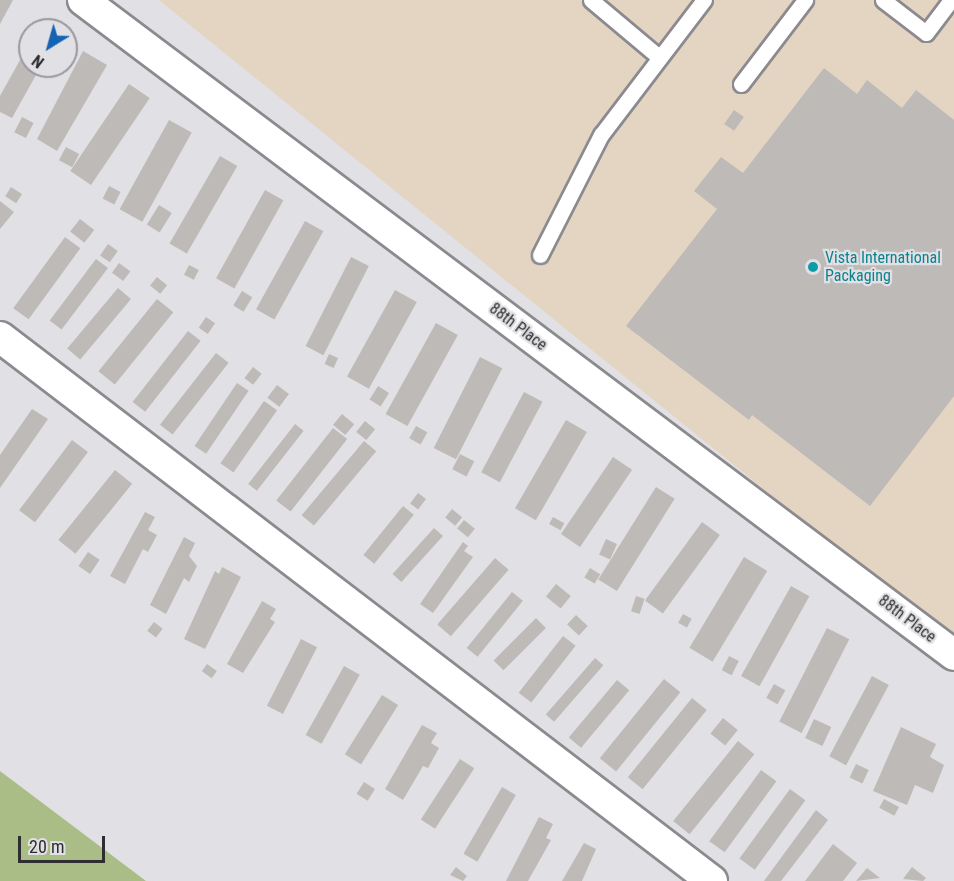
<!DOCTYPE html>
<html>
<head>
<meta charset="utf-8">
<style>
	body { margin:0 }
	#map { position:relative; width:954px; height:881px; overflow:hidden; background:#e1e0e4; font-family:"Roboto Condensed",sans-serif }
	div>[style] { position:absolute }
	.industrial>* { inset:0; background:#e4d4c2 }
	.green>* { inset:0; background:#abbd87 }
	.building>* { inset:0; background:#bebab7; transform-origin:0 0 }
	.roads { filter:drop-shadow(2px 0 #8b8a8e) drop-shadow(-2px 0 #8b8a8e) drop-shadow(0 2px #8b8a8e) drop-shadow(0 -2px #8b8a8e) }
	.service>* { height:15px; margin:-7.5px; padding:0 7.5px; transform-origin:7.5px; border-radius:7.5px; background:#fff }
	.minor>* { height:30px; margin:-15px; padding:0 15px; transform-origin:15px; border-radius:15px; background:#fff }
	.dots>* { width:16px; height:16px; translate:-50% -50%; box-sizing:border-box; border:3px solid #e1e0e4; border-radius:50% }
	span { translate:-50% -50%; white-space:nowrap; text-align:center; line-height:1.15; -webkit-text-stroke:4.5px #e1e0e4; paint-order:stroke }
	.culture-label { font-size:16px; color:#0d838f }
	.left { translate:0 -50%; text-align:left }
	.street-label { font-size:16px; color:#2e2d2f }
	.north { position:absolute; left:18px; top:18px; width:60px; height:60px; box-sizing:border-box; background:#e1e0e4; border:2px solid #99989c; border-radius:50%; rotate:217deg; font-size:16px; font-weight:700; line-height:24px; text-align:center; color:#2e2d2f }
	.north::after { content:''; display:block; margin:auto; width:21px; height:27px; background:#1365b3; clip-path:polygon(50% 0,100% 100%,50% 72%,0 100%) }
	.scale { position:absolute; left:18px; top:836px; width:87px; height:27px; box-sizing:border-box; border:3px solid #2e2d2f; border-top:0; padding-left:8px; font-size:18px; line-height:21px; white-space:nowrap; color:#2e2d2f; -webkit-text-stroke:4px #e1e0e4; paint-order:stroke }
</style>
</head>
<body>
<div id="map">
	<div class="industrial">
		<i style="clip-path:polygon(159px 0,954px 0,954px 643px)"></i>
	</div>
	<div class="green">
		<i style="clip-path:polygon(0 771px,146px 881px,0 881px)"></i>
	</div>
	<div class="building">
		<i style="clip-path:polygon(0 0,13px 0,0 24px)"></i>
		<i style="clip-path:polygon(42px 19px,63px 30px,36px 30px)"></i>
		<i style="clip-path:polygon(30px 42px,30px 66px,41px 66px,12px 118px,0 112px,0 96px)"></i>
		<i style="clip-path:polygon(83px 51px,107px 65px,57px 151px,37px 139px)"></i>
		<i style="clip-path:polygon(824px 68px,857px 94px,867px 80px,902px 108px,916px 90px,954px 120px,954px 396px,870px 506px,752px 415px,749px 420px,626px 326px,717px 209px,694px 191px,721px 157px,743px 173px)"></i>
		<i style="left:129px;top:84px;width:25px;height:105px;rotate:34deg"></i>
		<i style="left:734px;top:110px;width:12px;height:17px;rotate:35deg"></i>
		<i style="left:22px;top:117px;width:13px;height:17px;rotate:27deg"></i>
		<i style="left:169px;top:120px;width:26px;height:102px;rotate:29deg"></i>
		<i style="left:66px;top:147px;width:15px;height:15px;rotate:28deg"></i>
		<i style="left:220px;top:156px;width:20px;height:101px;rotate:30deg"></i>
		<i style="left:109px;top:186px;width:13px;height:14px;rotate:27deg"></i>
		<i style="left:11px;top:187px;width:13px;height:11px;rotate:32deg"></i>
		<i style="left:265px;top:190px;width:21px;height:101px;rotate:29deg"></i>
		<i style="clip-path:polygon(0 201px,14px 212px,0 229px)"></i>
		<i style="left:159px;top:205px;width:15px;height:23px;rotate:32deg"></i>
		<i style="left:80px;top:219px;width:18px;height:16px;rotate:38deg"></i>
		<i style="left:305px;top:221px;width:21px;height:101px;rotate:29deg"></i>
		<i style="left:65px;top:237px;width:19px;height:88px;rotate:36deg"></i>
		<i style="left:108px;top:244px;width:12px;height:14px;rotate:35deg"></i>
		<i style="left:351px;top:257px;width:20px;height:100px;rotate:27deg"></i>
		<i style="left:96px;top:259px;width:15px;height:77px;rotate:37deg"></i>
		<i style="left:119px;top:263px;width:14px;height:12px;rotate:36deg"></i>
		<i style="left:189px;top:265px;width:11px;height:11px;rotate:27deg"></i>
		<i style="left:157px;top:277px;width:13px;height:11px;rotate:39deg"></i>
		<i style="left:118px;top:288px;width:17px;height:79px;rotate:40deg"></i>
		<i style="left:395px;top:290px;width:25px;height:99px;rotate:29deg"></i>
		<i style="left:242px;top:291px;width:12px;height:17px;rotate:31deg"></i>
		<i style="left:157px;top:299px;width:21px;height:93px;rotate:39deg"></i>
		<i style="left:206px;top:317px;width:11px;height:13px;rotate:34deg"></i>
		<i style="left:436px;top:323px;width:25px;height:104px;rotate:29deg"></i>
		<i style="left:188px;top:331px;width:16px;height:90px;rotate:38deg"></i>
		<i style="left:216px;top:353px;width:16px;height:91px;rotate:38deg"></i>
		<i style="left:329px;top:354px;width:10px;height:11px;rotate:24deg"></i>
		<i style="left:480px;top:357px;width:25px;height:102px;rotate:27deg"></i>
		<i style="left:253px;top:367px;width:11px;height:14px;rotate:38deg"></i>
		<i style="left:237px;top:383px;width:14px;height:76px;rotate:34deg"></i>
		<i style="left:277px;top:385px;width:15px;height:16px;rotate:37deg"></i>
		<i style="left:378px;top:386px;width:13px;height:16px;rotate:32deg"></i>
		<i style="left:524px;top:392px;width:21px;height:91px;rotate:28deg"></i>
		<i style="left:264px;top:401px;width:16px;height:76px;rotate:35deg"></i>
		<i style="clip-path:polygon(32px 409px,48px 419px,0 488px,0 455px)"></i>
		<i style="left:342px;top:414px;width:16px;height:14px;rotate:40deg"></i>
		<i style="left:566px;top:420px;width:24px;height:102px;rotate:30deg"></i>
		<i style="left:365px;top:421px;width:13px;height:14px;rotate:39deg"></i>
		<i style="left:295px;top:424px;width:11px;height:76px;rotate:38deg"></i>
		<i style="left:416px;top:426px;width:13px;height:14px;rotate:29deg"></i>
		<i style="left:333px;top:428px;width:18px;height:92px;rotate:38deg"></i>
		<i style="left:72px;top:440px;width:20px;height:88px;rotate:37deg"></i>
		<i style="left:364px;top:441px;width:16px;height:97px;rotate:40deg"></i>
		<i style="left:460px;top:454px;width:16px;height:17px;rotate:27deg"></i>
		<i style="left:613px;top:457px;width:23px;height:93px;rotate:34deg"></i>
		<i style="left:115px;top:470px;width:22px;height:90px;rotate:39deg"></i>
		<i style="left:656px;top:487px;width:22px;height:109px;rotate:32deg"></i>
		<i style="left:418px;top:493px;width:10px;height:13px;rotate:37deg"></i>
		<i style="left:403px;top:506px;width:14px;height:63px;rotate:39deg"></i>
		<i style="left:452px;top:509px;width:13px;height:11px;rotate:39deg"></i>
		<i style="clip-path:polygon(145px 512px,155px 517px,148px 530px,157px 535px,148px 552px,143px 549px,125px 584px,110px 576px)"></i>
		<i style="left:553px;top:517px;width:13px;height:8px;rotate:29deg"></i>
		<i style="left:464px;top:520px;width:14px;height:11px;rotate:39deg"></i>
		<i style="left:702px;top:522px;width:22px;height:97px;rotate:36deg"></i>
		<i style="left:434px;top:528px;width:12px;height:62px;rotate:42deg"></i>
		<i style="clip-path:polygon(184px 537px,195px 543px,189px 556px,197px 566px,189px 582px,184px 578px,166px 614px,150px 605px)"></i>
		<i style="left:606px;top:539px;width:12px;height:17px;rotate:24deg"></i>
		<i style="clip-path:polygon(463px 542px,468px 546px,464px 551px,473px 557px,433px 613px,420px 604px)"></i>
		<i style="left:88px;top:552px;width:14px;height:17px;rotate:34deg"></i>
		<i style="left:744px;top:557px;width:27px;height:106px;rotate:31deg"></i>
		<i style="left:495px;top:558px;width:18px;height:88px;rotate:41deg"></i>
		<i style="clip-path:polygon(222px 567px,241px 577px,205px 649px,184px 639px,215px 571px,219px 574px)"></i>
		<i style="left:590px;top:568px;width:12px;height:11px;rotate:31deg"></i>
		<i style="left:556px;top:584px;width:19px;height:16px;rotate:39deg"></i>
		<i style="left:791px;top:586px;width:21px;height:103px;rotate:29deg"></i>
		<i style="left:512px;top:592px;width:14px;height:72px;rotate:39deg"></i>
		<i style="left:636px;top:596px;width:9px;height:16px;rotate:18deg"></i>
		<i style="clip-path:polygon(262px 601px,276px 609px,270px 619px,275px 622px,243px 673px,227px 664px)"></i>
		<i style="left:683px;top:614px;width:10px;height:10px;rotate:29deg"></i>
		<i style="left:576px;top:615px;width:16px;height:13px;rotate:43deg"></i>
		<i style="left:536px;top:618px;width:14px;height:60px;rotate:45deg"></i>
		<i style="left:154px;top:622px;width:11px;height:11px;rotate:38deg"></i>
		<i style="left:827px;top:628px;width:25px;height:105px;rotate:27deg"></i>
		<i style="left:563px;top:636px;width:16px;height:72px;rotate:38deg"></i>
		<i style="left:301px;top:639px;width:18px;height:75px;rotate:27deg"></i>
		<i style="left:729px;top:656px;width:11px;height:16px;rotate:27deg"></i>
		<i style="left:595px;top:658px;width:11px;height:75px;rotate:41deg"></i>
		<i style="left:207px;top:664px;width:12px;height:9px;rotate:35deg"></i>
		<i style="left:344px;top:666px;width:18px;height:79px;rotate:29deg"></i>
		<i style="left:872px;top:676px;width:19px;height:91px;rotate:28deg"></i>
		<i style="left:664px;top:679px;width:21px;height:102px;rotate:39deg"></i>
		<i style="left:617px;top:680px;width:16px;height:75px;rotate:40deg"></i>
		<i style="left:774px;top:684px;width:13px;height:16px;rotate:29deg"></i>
		<i style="left:382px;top:695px;width:19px;height:70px;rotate:32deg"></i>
		<i style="left:692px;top:698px;width:19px;height:102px;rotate:39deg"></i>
		<i style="left:723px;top:718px;width:19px;height:20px;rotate:39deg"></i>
		<i style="left:814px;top:719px;width:19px;height:21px;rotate:25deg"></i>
		<i style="clip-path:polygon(422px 725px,437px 733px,431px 743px,439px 748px,428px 768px,423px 766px,403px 800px,385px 789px)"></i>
		<i style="clip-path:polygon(901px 727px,936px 744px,930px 757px,944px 765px,933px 793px,915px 785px,907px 805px,873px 791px)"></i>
		<i style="left:738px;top:741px;width:21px;height:103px;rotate:39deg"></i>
		<i style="left:460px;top:759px;width:17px;height:72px;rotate:33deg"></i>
		<i style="left:856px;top:764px;width:14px;height:15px;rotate:25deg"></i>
		<i style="left:761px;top:770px;width:19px;height:88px;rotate:36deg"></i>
		<i style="left:364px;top:782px;width:13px;height:14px;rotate:32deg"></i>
		<i style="left:502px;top:787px;width:16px;height:77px;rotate:30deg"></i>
		<i style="left:790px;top:789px;width:19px;height:86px;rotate:36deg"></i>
		<i style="left:884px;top:799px;width:17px;height:10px;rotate:28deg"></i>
		<i style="clip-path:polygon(816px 810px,828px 820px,781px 881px,764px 881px)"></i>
		<i style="clip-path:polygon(539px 817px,553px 824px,546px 838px,551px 840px,528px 881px,506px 881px)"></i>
		<i style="clip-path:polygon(584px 843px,596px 849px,582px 881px,562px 881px)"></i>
		<i style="clip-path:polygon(833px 844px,857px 863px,843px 881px,805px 881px)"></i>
		<i style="clip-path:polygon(456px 867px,467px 876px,463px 881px,450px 875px)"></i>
		<i style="clip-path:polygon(912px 867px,926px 878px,923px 881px,903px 879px)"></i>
		<i style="clip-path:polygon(867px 868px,880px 878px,856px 881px)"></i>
	</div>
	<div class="roads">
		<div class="service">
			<i style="left:591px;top:0;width:89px;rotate:40deg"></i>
			<i style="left:883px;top:0;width:54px;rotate:37.5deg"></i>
			<i style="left:926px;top:33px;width:41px;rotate:-52.9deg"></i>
			<i style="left:741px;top:84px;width:106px;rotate:-52.7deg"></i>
			<i style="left:540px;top:255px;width:135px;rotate:-63.1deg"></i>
			<i style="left:601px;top:135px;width:170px;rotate:-52.7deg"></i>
		</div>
		<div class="minor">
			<i style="left:83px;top:0;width:1090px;rotate:36.94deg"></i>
			<i style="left:0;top:337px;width:896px;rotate:37.38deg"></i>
		</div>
	</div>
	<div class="dots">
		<i style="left:813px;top:267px;background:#0f9aa8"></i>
	</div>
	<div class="culture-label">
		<span class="left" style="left:825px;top:267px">Vista International<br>Packaging</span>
	</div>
	<div class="street-label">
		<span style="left:518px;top:327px;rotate:37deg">88th Place</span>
		<span style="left:907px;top:619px;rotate:37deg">88th Place</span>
	</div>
	<div class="north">N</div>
	<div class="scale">20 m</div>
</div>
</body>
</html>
